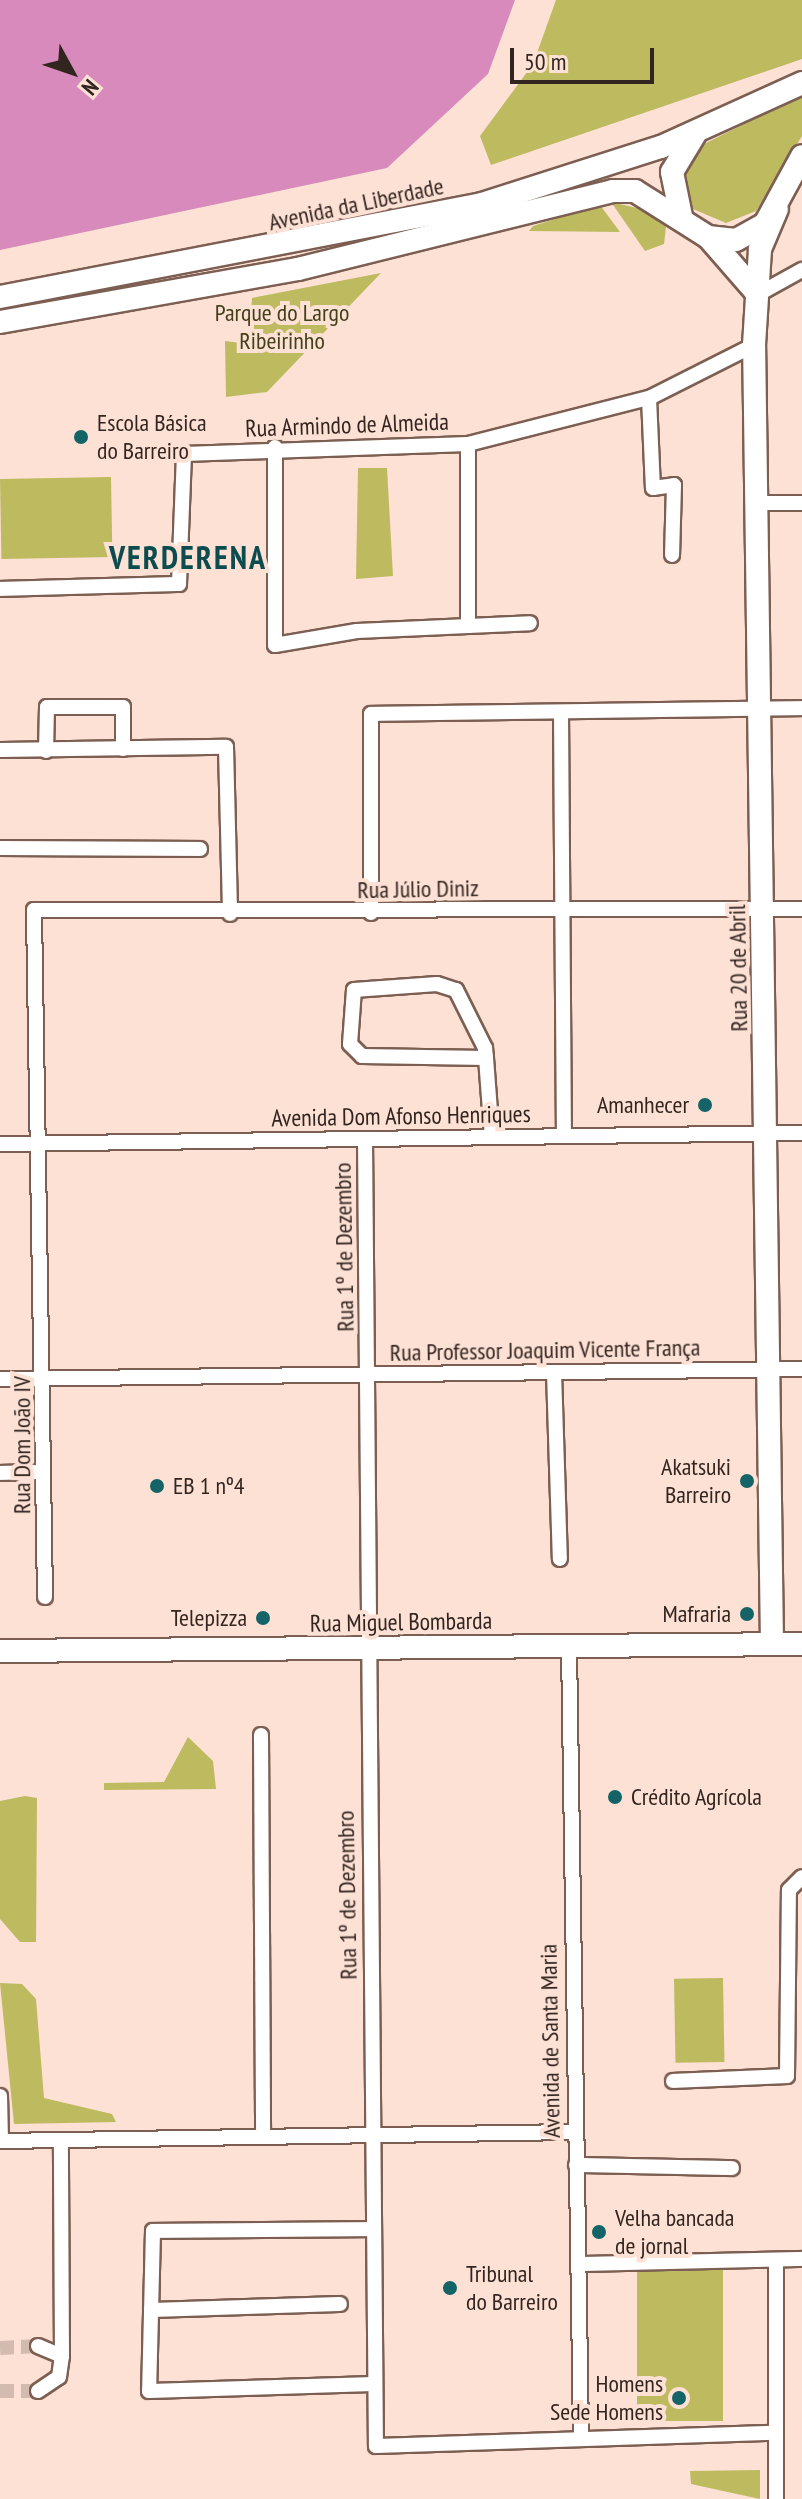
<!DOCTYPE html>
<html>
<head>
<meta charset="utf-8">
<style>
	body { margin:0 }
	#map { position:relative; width:802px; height:2499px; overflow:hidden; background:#fde1d5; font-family:"PT Sans Narrow",sans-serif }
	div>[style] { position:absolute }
	.green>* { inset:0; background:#bdba60; transform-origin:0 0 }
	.water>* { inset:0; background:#d78abb }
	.street-tunnel>* { height:14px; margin-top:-7px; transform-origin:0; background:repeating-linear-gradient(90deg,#d4bbb1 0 14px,transparent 0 21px) }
	.roads { filter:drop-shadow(2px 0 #7c5f52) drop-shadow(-2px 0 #7c5f52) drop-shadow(0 2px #7c5f52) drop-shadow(0 -2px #7c5f52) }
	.street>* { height:14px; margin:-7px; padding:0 7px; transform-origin:7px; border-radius:7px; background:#fff }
	.secondary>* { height:22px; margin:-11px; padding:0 11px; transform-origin:11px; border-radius:11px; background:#fff }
	.dots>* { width:22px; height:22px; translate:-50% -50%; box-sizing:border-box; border:4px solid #fde1d5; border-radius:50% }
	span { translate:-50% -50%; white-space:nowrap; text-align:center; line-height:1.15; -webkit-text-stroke:8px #fde1d5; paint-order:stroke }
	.street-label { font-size:24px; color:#322520 }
	.park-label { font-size:24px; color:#414019 }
	.poi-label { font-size:24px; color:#322520 }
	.left { translate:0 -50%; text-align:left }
	.right { translate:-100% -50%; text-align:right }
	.district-label { font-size:32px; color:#0c4c4f; font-weight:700; letter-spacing:2px }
	.north { position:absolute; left:32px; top:32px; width:80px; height:80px; -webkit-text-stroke:6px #fde1d5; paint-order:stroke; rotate:130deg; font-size:22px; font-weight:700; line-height:32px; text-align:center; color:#322520 }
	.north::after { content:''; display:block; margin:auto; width:28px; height:36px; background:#322520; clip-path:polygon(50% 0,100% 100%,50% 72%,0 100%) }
	.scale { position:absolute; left:510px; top:48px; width:144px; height:36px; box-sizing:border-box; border:4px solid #322520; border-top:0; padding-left:10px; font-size:24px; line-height:28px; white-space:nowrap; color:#322520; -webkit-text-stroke:6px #fde1d5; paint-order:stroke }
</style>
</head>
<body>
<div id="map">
	<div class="green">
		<i style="clip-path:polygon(556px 0,802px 0,802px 59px,491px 165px,480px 136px,533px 64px)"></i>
		<i style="clip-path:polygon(802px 95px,802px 136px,756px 211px,726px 223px,693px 209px,682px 178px,700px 146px)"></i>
		<i style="clip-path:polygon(611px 202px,654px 212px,666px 227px,664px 244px,645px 251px)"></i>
		<i style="clip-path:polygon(600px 205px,620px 232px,529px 231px,533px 226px)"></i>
		<i style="clip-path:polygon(381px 273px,267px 392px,226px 397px,225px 341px,249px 344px,252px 298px)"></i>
		<i style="clip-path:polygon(358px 468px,387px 468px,393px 576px,356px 579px)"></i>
		<i style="left:111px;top:477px;width:80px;height:111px;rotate:89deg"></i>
		<i style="clip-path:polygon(188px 1737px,213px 1761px,216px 1789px,104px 1790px,104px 1783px,164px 1782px)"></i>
		<i style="clip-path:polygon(25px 1796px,37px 1798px,36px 1942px,20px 1942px,0 1919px,0 1801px)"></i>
		<i style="left:723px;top:1978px;width:84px;height:49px;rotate:89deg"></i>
		<i style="clip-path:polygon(0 1983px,22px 1984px,36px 1999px,44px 2098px,112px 2114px,116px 2122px,14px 2124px)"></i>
		<i style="left:723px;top:2267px;width:154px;height:86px;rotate:90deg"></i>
		<i style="clip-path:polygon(760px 2470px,760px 2499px,691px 2484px,690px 2471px)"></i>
	</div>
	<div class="water">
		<i style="clip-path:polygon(0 0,515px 0,488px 74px,387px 168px,0 250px)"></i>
	</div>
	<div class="street-tunnel">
		<i style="left:0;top:2348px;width:38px;rotate:-3deg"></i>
		<i style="left:0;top:2391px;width:38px"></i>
	</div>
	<div class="roads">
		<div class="street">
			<i style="left:755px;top:296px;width:54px;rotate:-29deg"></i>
			<i style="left:649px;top:398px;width:90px;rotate:87.5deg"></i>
			<i style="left:653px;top:488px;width:21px;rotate:-8deg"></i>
			<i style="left:674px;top:485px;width:70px;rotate:91.6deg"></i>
			<i style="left:275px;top:447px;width:198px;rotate:90deg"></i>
			<i style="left:275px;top:645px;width:83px;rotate:-9.7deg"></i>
			<i style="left:357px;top:631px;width:173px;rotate:-2.6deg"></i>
			<i style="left:757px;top:503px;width:45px"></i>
			<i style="left:0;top:589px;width:179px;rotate:-1.6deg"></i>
			<i style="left:179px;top:584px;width:130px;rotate:-87.8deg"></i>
			<i style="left:184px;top:454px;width:284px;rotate:-2deg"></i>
			<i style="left:468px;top:444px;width:187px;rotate:-14.3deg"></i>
			<i style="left:649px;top:398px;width:118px;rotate:-26.8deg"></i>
			<i style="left:468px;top:626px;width:182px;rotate:-90deg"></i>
			<i style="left:561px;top:713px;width:423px;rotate:89.6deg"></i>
			<i style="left:0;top:750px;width:226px;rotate:-0.8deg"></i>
			<i style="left:226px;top:747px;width:167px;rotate:88.6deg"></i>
			<i style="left:46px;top:751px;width:44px;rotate:-88.7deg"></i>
			<i style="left:47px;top:707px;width:76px"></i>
			<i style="left:123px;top:707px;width:42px;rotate:90deg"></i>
			<i style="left:0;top:848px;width:200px;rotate:0.3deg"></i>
			<i style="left:371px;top:913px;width:199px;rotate:-90deg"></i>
			<i style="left:371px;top:714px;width:431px;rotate:-0.8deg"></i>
			<i style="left:486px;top:1058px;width:124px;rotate:-179.1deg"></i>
			<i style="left:362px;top:1056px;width:17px;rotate:-135deg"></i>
			<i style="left:350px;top:1044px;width:54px;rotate:-85.8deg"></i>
			<i style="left:354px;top:990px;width:83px;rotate:-4.1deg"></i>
			<i style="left:437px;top:984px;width:20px;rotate:18deg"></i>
			<i style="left:456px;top:990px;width:65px;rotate:63.4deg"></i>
			<i style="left:485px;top:1048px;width:10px;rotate:84deg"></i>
			<i style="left:486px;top:1058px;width:79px;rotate:85.7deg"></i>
			<i style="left:365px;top:1139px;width:1307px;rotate:89.52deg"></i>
			<i style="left:376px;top:2446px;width:398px;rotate:-1.9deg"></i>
			<i style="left:0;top:1144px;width:802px;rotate:-0.79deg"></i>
			<i style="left:554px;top:1372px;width:187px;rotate:88.2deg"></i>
			<i style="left:0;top:1379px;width:802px;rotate:-0.71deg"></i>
			<i style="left:0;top:1473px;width:42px;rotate:-1.4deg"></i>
			<i style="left:45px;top:1597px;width:687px;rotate:-90.92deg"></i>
			<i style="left:34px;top:910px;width:768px;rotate:-0.07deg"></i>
			<i style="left:569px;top:1646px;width:790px;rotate:89.13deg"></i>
			<i style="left:261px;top:1735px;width:401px;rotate:89.7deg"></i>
			<i style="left:673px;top:2081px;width:114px;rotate:-2.5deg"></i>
			<i style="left:787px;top:2076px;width:186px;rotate:-89.4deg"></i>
			<i style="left:789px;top:1890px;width:18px;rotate:-45deg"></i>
			<i style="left:0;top:2096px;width:45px;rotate:88.7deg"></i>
			<i style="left:0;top:2141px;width:572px;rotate:-0.9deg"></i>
			<i style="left:576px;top:2165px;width:156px;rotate:1.1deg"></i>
			<i style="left:374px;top:2229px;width:221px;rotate:179.5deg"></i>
			<i style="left:153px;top:2231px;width:160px;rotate:91.4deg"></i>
			<i style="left:149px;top:2391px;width:225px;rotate:-1.8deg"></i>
			<i style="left:776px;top:2260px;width:239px;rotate:90deg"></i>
			<i style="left:579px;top:2264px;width:223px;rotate:-1.3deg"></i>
			<i style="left:151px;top:2310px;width:189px;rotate:-1.8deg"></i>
			<i style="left:38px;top:2346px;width:26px;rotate:23deg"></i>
			<i style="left:38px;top:2391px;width:25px;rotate:-34deg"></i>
			<i style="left:59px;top:2377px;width:21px;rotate:-82deg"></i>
			<i style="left:62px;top:2356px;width:216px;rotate:-90.3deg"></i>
		</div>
		<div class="secondary">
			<i style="left:681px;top:216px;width:45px;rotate:-101.6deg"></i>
			<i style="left:672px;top:172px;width:44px;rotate:-58.8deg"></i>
			<i style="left:709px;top:238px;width:70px;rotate:49deg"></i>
			<i style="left:0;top:297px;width:491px;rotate:-10.9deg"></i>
			<i style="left:482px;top:204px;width:188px;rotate:-17.7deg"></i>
			<i style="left:661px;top:147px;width:155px;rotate:-24.4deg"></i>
			<i style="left:0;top:322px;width:303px;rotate:-10.1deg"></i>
			<i style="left:298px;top:269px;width:325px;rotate:-13.9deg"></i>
			<i style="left:613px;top:191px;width:22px"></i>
			<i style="left:635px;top:191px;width:86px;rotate:32.2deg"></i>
			<i style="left:708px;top:237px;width:28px;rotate:6deg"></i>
			<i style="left:736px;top:240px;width:33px;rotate:-29deg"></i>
			<i style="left:765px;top:224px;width:77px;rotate:-61.4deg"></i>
			<i style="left:772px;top:1644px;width:1299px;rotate:-90.79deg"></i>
			<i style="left:754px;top:345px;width:96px;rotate:-86.4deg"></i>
			<i style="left:760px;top:249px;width:43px;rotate:-67deg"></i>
			<i style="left:0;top:1651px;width:802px;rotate:-0.5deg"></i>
		</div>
	</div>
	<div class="dots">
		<i style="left:81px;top:437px;background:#136367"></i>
		<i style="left:705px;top:1105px;background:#136367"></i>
		<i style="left:747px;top:1481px;background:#136367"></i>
		<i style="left:157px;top:1486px;background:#136367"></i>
		<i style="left:747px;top:1614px;background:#136367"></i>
		<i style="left:263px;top:1618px;background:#136367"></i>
		<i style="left:615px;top:1797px;background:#136367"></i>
		<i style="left:599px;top:2232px;background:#136367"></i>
		<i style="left:450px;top:2288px;background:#136367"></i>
		<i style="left:679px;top:2398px;background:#136367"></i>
	</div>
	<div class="street-label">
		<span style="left:356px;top:204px;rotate:-12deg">Avenida da Liberdade</span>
		<span style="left:347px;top:425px;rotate:-2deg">Rua Armindo de Almeida</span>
		<span style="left:418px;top:889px;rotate:-1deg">Rua Júlio Diniz</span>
		<span style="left:738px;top:968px;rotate:-91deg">Rua 20 de Abril</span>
		<span style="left:401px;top:1116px;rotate:-1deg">Avenida Dom Afonso Henriques</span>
		<span style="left:344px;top:1247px;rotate:-91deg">Rua 1º de Dezembro</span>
		<span style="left:545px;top:1350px;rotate:-1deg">Rua Professor Joaquim Vicente França</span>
		<span style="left:22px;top:1445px;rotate:-90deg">Rua Dom João IV</span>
		<span style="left:401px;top:1622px;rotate:-1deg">Rua Miguel Bombarda</span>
		<span style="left:347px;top:1895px;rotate:-91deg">Rua 1º de Dezembro</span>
		<span style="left:550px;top:2041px;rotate:-91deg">Avenida de Santa Maria</span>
	</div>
	<div class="park-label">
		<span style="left:282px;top:327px">Parque do Largo<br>Ribeirinho</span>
	</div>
	<div class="poi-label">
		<span class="left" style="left:97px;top:437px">Escola Básica<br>do Barreiro</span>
		<span class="right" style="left:689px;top:1105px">Amanhecer</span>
		<span class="right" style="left:731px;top:1481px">Akatsuki<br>Barreiro</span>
		<span class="left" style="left:173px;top:1486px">EB 1 nº4</span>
		<span class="right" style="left:731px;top:1614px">Mafraria</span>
		<span class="right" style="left:247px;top:1618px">Telepizza</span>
		<span class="left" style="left:631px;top:1797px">Crédito Agrícola</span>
		<span class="left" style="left:615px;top:2232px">Velha bancada<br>de jornal</span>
		<span class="left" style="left:466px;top:2288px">Tribunal<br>do Barreiro</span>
		<span class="right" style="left:663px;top:2398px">Homens<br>Sede Homens</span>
	</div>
	<div class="district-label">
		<span style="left:188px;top:557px">VERDERENA</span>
	</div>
	<div class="north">N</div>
	<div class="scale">50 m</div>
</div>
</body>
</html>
